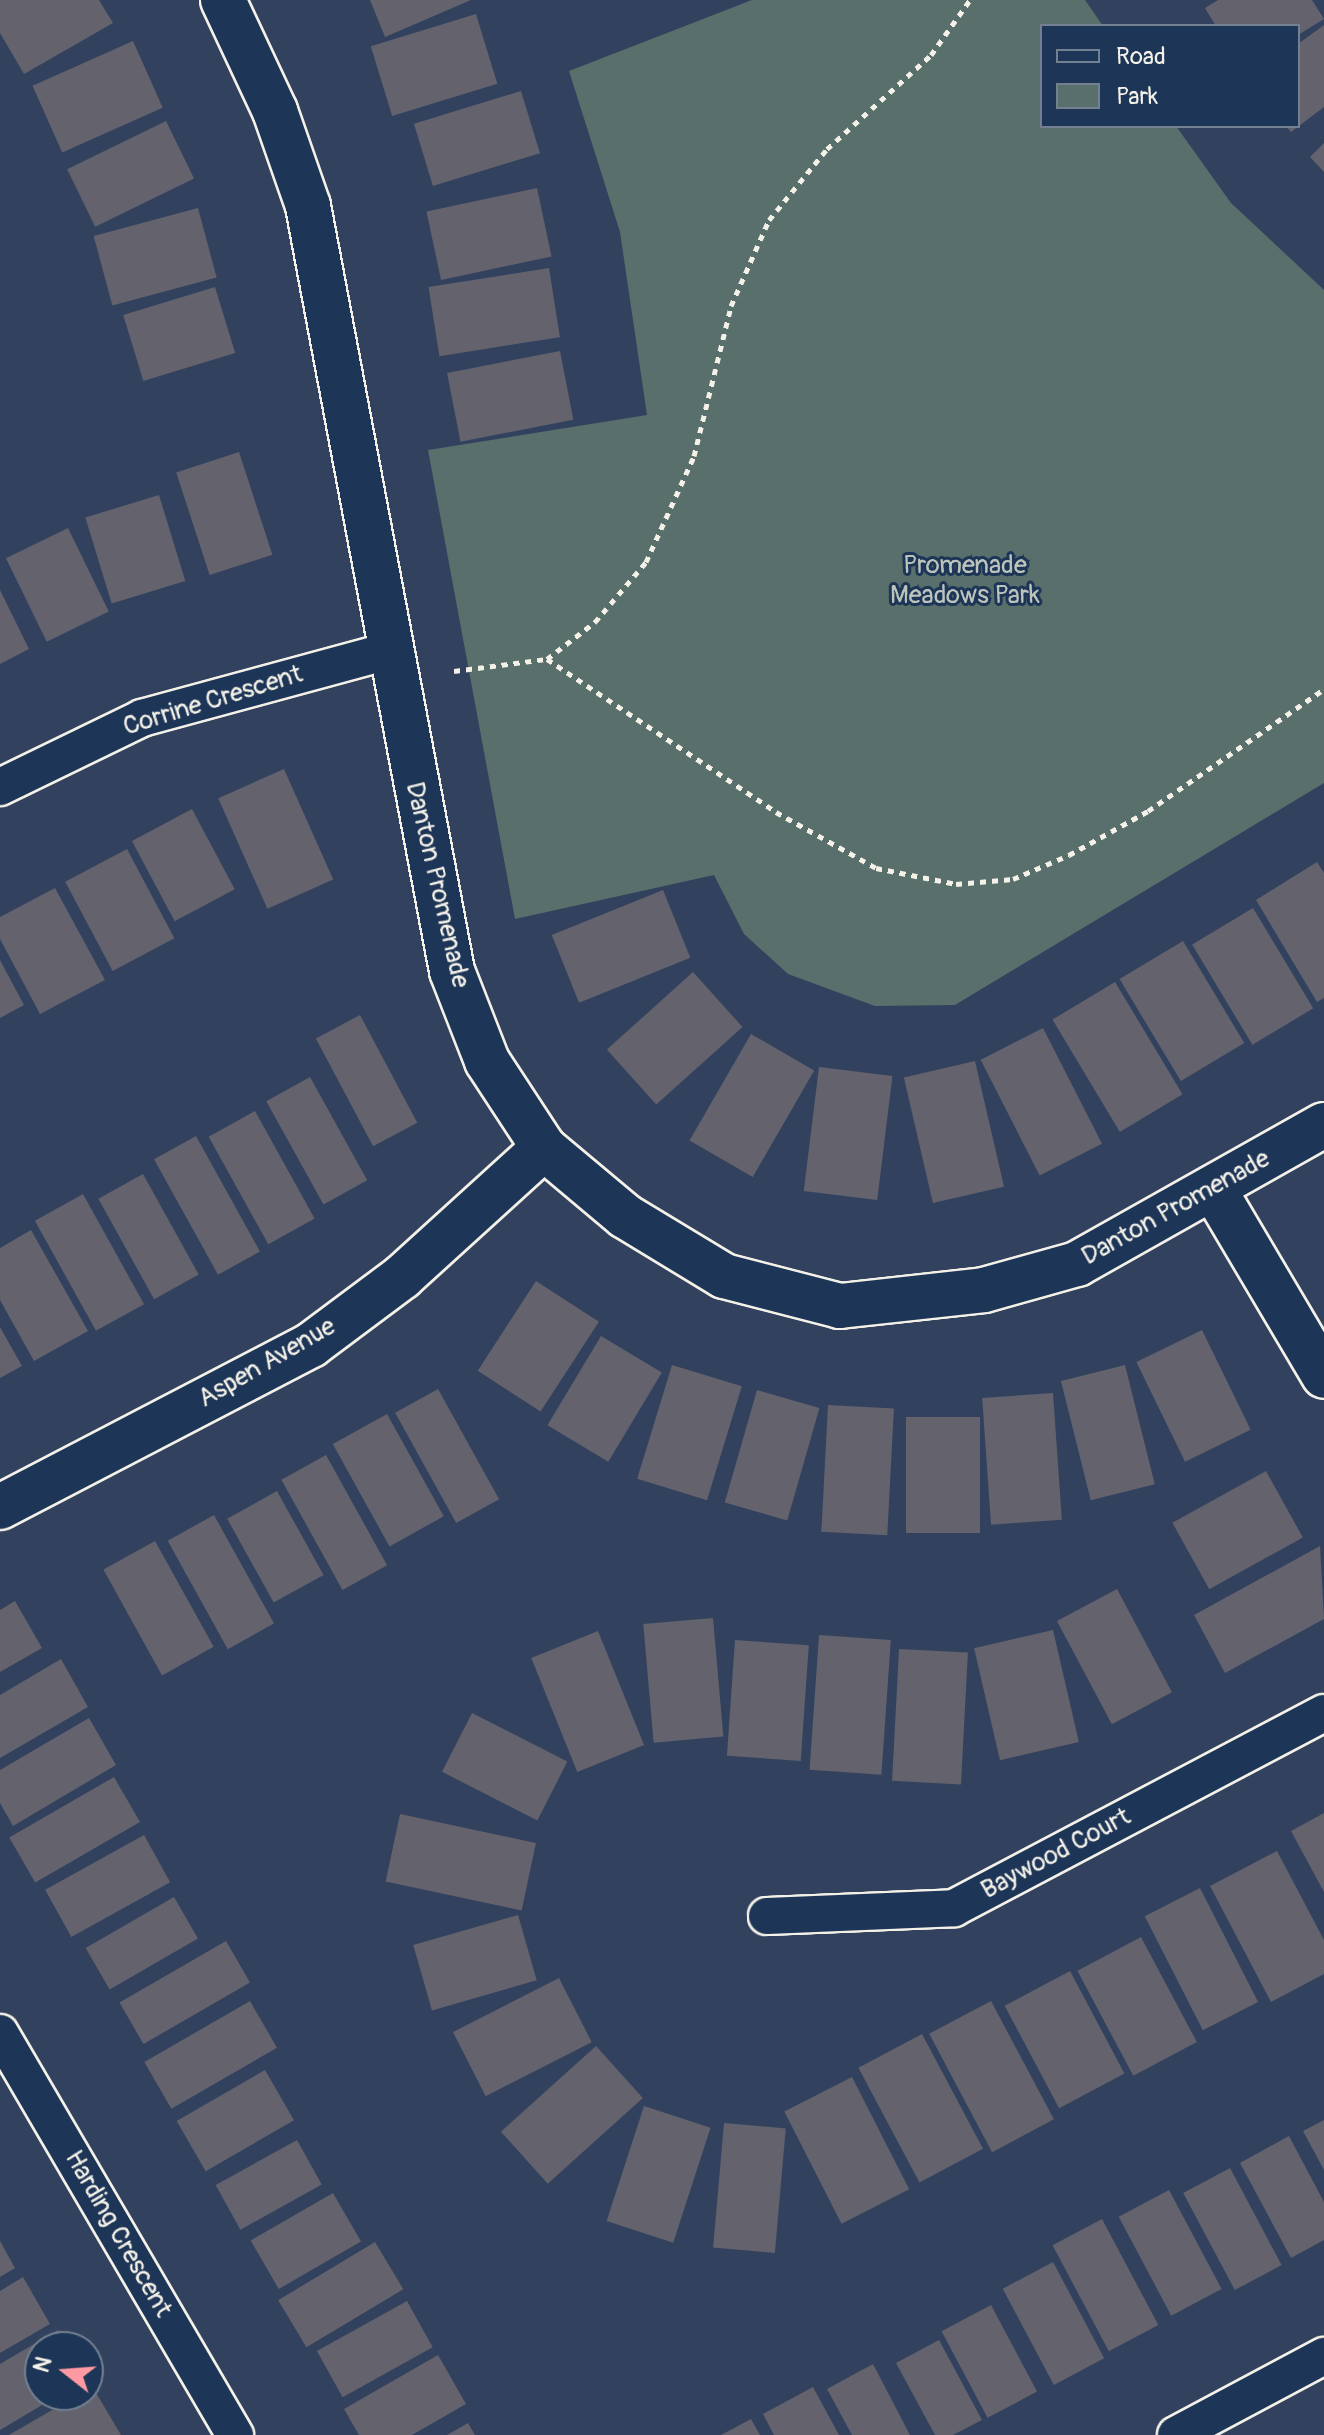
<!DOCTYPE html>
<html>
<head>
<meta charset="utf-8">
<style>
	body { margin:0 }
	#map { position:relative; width:1324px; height:2435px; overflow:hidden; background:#32425e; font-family:Pangolin,sans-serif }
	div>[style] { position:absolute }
	.green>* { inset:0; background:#586f6b }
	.building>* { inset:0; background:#63626d; transform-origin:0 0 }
	.path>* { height:5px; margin-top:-2.5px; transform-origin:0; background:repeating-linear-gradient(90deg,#f4f1e8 0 6px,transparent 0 12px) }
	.roads { filter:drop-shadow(2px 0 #f4f1e8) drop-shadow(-2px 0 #f4f1e8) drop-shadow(0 2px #f4f1e8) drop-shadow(0 -2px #f4f1e8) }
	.minor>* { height:36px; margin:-18px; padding:0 18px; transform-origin:18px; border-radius:18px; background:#1d3557 }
	.tertiary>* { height:44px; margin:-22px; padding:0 22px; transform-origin:22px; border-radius:22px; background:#1d3557 }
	span { translate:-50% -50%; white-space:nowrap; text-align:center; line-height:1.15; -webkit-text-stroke:6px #1d3557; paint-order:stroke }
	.park-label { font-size:26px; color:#bdc4bc }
	.street-label { font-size:26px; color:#f4f1e8 }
	.legend { position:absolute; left:1040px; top:24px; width:260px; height:104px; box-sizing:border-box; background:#1d3557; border:2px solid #738091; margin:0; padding:10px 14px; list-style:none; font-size:24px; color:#f4f1e8 }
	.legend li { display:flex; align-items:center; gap:16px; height:40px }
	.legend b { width:40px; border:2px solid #738091 }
	.north { position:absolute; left:24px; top:2331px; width:80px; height:80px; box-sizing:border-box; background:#1d3557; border:2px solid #738091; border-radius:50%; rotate:287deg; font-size:22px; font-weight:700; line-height:32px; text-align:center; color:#f4f1e8 }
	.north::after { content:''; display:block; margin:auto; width:28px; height:36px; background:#ff9aa2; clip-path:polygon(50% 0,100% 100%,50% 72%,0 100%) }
</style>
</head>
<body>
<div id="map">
	<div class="green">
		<i style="clip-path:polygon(752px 0,1085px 0,1103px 26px,1042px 26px,1042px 126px,1176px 126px,1231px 203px,1324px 290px,1324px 783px,955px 1005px,875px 1006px,788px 974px,744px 934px,714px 875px,515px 919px,428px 450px,647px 415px,620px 232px,569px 71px)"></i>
	</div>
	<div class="building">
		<i style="clip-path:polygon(0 0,99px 0,113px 23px,24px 74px,0 33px)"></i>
		<i style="clip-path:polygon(370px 0,471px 0,385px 37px)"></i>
		<i style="clip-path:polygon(1218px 0,1312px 0,1324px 19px,1298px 35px,1298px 26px,1216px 26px,1205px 8px)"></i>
		<i style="left:476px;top:14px;width:73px;height:110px;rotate:73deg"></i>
		<i style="clip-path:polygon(1324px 25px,1324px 107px,1291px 132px,1286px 126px,1298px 126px,1298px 44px)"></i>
		<i style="left:133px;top:41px;width:73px;height:110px;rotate:66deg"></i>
		<i style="left:521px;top:91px;width:65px;height:112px;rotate:73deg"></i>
		<i style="left:166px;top:121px;width:64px;height:110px;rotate:64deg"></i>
		<i style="clip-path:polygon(1324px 143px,1324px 172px,1310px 157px)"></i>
		<i style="left:537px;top:188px;width:70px;height:113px;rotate:78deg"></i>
		<i style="left:198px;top:208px;width:72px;height:108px;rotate:75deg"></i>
		<i style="left:549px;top:268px;width:70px;height:122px;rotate:81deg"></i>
		<i style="left:215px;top:287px;width:69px;height:96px;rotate:73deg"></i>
		<i style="left:560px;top:351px;width:70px;height:115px;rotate:79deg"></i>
		<i style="left:239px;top:452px;width:108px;height:66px;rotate:72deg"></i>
		<i style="left:159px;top:495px;width:90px;height:77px;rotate:73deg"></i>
		<i style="left:68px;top:528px;width:93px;height:69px;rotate:64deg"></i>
		<i style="clip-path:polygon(0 590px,29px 649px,0 664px)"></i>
		<i style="left:284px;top:769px;width:121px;height:72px;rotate:66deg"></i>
		<i style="left:192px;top:809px;width:91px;height:68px;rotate:62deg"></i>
		<i style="left:127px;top:849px;width:101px;height:70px;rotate:62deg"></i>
		<i style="clip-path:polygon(1317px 862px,1324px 873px,1324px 998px,1317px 1002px,1256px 900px)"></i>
		<i style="clip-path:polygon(55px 888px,105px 980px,40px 1014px,0 939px,0 917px)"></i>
		<i style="left:663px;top:890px;width:73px;height:120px;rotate:68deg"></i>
		<i style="left:1253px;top:908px;width:117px;height:71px;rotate:59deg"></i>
		<i style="left:1183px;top:941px;width:119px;height:74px;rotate:59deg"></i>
		<i style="clip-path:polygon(0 960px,24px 1005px,0 1018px)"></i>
		<i style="left:693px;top:972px;width:74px;height:116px;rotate:48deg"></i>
		<i style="left:1115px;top:982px;width:131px;height:73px;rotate:59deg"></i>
		<i style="left:360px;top:1015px;width:122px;height:50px;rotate:62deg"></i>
		<i style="left:1043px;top:1028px;width:130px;height:70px;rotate:63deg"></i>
		<i style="left:751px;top:1034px;width:73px;height:123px;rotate:30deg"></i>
		<i style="left:975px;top:1061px;width:129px;height:73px;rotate:77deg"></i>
		<i style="left:819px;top:1067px;width:74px;height:125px;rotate:7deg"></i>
		<i style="left:310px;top:1077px;width:118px;height:50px;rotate:61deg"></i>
		<i style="left:255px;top:1111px;width:123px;height:53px;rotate:61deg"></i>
		<i style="left:196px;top:1136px;width:132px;height:48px;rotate:61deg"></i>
		<i style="left:143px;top:1174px;width:115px;height:51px;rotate:61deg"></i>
		<i style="left:83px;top:1194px;width:126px;height:55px;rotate:61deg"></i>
		<i style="clip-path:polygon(31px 1230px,88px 1331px,34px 1361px,0 1300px,0 1248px)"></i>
		<i style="left:536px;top:1281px;width:75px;height:107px;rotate:33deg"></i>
		<i style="clip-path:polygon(0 1327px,22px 1366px,0 1378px)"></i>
		<i style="left:1202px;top:1330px;width:111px;height:73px;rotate:64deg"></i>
		<i style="left:601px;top:1336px;width:71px;height:104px;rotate:31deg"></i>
		<i style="left:672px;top:1365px;width:73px;height:119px;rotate:17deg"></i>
		<i style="left:1125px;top:1365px;width:123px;height:66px;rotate:76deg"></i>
		<i style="left:438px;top:1389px;width:126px;height:49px;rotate:61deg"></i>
		<i style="left:757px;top:1390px;width:65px;height:117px;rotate:16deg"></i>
		<i style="left:1053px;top:1393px;width:127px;height:71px;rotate:86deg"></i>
		<i style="left:828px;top:1405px;width:66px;height:127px;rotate:3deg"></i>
		<i style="left:387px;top:1414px;width:117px;height:62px;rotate:61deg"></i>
		<i style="left:906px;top:1417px;width:74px;height:116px"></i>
		<i style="left:326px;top:1455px;width:126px;height:51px;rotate:61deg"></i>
		<i style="left:1266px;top:1471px;width:76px;height:107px;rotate:61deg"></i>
		<i style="left:277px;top:1491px;width:96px;height:57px;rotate:61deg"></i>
		<i style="left:214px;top:1515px;width:124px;height:53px;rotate:61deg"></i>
		<i style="left:155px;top:1541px;width:121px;height:59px;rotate:61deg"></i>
		<i style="clip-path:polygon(1320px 1546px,1324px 1619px,1225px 1673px,1194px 1615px)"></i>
		<i style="left:1117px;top:1589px;width:117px;height:68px;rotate:62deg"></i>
		<i style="clip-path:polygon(15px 1601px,42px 1648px,0 1672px,0 1610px)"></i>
		<i style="left:713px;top:1618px;width:119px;height:70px;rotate:85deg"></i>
		<i style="left:1053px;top:1630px;width:115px;height:81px;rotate:77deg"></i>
		<i style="left:598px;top:1631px;width:123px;height:72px;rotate:68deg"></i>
		<i style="left:819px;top:1635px;width:72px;height:135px;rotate:4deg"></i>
		<i style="left:735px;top:1640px;width:74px;height:116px;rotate:4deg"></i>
		<i style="left:899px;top:1649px;width:69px;height:132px;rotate:3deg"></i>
		<i style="clip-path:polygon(61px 1659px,88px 1707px,0 1758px,0 1695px)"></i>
		<i style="left:472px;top:1713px;width:107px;height:66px;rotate:27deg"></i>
		<i style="clip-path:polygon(89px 1718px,116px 1765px,13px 1826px,0 1803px,0 1770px)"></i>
		<i style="left:114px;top:1777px;width:52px;height:121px;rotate:60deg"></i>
		<i style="clip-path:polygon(1324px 1813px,1324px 1892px,1291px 1831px)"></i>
		<i style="left:400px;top:1814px;width:139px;height:69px;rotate:12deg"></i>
		<i style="left:144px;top:1835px;width:54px;height:113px;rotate:61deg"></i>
		<i style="clip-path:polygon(1277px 1851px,1324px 1940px,1324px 1974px,1271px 2002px,1210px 1886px)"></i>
		<i style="left:1200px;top:1888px;width:128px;height:62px;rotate:63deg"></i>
		<i style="left:174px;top:1897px;width:48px;height:102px;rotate:60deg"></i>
		<i style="left:518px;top:1915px;width:68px;height:109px;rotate:74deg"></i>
		<i style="left:1141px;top:1937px;width:119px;height:72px;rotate:62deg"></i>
		<i style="left:226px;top:1941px;width:48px;height:123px;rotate:60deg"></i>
		<i style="left:1070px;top:1971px;width:116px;height:74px;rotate:62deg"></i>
		<i style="left:559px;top:1978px;width:72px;height:119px;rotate:63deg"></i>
		<i style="left:250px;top:2001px;width:54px;height:122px;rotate:60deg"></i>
		<i style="left:991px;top:2001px;width:134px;height:70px;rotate:62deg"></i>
		<i style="left:922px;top:2034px;width:130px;height:72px;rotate:62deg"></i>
		<i style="left:596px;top:2046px;width:70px;height:128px;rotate:48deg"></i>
		<i style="left:265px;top:2070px;width:58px;height:102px;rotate:60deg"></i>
		<i style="left:852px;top:2077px;width:126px;height:76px;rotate:63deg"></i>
		<i style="left:644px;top:2106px;width:70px;height:121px;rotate:18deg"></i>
		<i style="clip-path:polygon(1324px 2120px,1324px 2170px,1303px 2131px)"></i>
		<i style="left:724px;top:2123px;width:62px;height:125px;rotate:5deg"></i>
		<i style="clip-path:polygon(1289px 2136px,1324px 2202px,1324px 2240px,1291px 2258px,1240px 2163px)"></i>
		<i style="left:297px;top:2140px;width:51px;height:93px;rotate:61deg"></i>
		<i style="left:1230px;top:2168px;width:110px;height:53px;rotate:62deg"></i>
		<i style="left:1169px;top:2190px;width:112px;height:57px;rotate:62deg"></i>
		<i style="left:333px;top:2193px;width:56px;height:95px;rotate:60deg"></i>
		<i style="left:1102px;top:2219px;width:120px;height:56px;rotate:62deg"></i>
		<i style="clip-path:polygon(0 2241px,15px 2268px,0 2277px)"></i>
		<i style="left:375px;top:2242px;width:55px;height:113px;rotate:59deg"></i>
		<i style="left:1053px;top:2262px;width:109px;height:57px;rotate:62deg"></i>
		<i style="clip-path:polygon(23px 2277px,50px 2324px,0 2353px,0 2291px)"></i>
		<i style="left:407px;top:2301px;width:53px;height:103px;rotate:61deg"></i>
		<i style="left:991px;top:2305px;width:98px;height:56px;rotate:62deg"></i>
		<i style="clip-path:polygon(58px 2330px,68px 2347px,40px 2347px,40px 2395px,59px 2395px,0 2430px,0 2364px)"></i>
		<i style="clip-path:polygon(939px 2340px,982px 2420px,953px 2435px,935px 2435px,896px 2363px)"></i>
		<i style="clip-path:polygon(438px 2355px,466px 2404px,412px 2435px,359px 2435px,344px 2409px)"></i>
		<i style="clip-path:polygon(873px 2364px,910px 2435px,852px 2435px,827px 2389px)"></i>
		<i style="clip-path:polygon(92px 2386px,121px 2435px,9px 2435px,78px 2395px,88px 2395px)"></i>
		<i style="clip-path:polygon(813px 2387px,839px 2435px,774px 2435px,763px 2414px)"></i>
		<i style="clip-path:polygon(751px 2419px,760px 2435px,721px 2435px)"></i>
		<i style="clip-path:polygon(468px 2423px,475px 2435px,447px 2435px)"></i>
	</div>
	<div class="path">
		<i style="left:547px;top:659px;width:275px;rotate:33.7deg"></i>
		<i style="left:776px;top:812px;width:115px;rotate:29.2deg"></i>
		<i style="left:876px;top:868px;width:82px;rotate:11.3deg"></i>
		<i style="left:956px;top:884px;width:57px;rotate:-5deg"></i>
		<i style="left:1013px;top:879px;width:61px;rotate:-23.2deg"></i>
		<i style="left:1069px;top:855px;width:90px;rotate:-29.1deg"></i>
		<i style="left:1148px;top:811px;width:214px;rotate:-34.7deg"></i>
		<i style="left:454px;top:671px;width:94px;rotate:-7.4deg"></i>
		<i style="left:547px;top:659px;width:61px;rotate:-37.6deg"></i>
		<i style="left:595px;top:622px;width:79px;rotate:-49.6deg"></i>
		<i style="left:646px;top:562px;width:116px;rotate:-65.6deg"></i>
		<i style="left:694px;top:456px;width:154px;rotate:-76.1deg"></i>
		<i style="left:731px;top:306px;width:94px;rotate:-66.2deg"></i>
		<i style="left:769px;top:220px;width:92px;rotate:-50.8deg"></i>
		<i style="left:827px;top:149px;width:140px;rotate:-42.1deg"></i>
		<i style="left:931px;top:55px;width:67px;rotate:-54.7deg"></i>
	</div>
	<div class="roads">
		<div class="minor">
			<i style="left:0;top:787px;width:158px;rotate:-25.9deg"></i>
			<i style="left:142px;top:718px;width:255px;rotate:-15.2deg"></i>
			<i style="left:767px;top:1916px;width:187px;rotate:-2.4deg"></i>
			<i style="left:954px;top:1908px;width:418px;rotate:-27.8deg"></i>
			<i style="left:0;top:2033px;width:466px;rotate:59.7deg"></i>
			<i style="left:1176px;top:2435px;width:168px;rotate:-28.1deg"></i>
		</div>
		<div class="tertiary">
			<i style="left:223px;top:0;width:123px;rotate:64.9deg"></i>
			<i style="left:275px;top:111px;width:101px;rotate:70.8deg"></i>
			<i style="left:308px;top:206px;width:778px;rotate:79.34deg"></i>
			<i style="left:452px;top:971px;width:97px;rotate:68.7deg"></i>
			<i style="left:487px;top:1061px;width:104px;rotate:56.8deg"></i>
			<i style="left:544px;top:1148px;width:106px;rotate:40deg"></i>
			<i style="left:625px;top:1216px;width:116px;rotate:31.2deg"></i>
			<i style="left:724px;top:1276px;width:120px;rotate:14.5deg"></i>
			<i style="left:840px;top:1306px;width:145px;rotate:-6.3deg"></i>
			<i style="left:984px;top:1290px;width:97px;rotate:-15.6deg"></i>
			<i style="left:1077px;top:1264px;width:283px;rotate:-29.4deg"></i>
			<i style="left:1213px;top:1188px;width:218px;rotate:59.4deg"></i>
			<i style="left:0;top:1507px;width:351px;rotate:-27.5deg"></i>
			<i style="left:311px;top:1345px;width:114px;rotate:-36.8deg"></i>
			<i style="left:402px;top:1277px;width:192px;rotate:-42.3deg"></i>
		</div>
	</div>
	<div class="park-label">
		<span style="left:965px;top:581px">Promenade<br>Meadows Park</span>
	</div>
	<div class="street-label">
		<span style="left:213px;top:701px;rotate:-17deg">Corrine Crescent</span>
		<span style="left:437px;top:885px;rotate:77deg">Danton Promenade</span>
		<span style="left:1176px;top:1208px;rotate:-29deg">Danton Promenade</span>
		<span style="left:267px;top:1363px;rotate:-30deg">Aspen Avenue</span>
		<span style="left:1056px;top:1854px;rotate:-28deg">Baywood Court</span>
		<span style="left:118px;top:2234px;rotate:60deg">Harding Crescent</span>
	</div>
	<ul class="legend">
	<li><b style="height:10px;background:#1d3557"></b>Road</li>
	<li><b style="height:22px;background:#586f6b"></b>Park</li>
	</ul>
	<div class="north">N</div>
</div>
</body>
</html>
